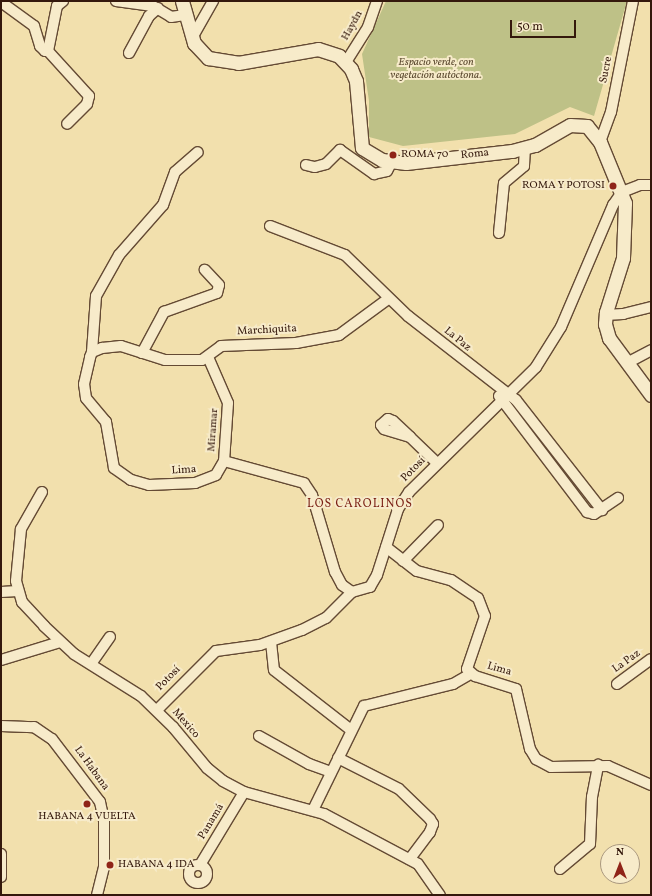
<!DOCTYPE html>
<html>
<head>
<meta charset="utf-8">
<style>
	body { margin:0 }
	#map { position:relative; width:652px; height:896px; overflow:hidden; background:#f2e0ad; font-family:Vollkorn,serif }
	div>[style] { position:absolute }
	.green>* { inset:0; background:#bec187 }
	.roads { filter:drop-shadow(1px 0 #644a34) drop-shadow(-1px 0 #644a34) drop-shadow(0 1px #644a34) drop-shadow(0 -1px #644a34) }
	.minor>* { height:10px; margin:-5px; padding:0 5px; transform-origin:5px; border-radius:5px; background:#f7ebca }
	.minor>.ring { margin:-5px; padding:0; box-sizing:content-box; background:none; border:10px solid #f7ebca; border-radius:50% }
	.secondary>* { height:13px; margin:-6.5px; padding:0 6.5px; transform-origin:6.5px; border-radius:6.5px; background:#f7ebca }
	.dots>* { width:11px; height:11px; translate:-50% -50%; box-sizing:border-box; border:2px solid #f7ebca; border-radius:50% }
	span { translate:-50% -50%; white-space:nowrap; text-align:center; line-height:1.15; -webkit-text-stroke:4px #f7ebca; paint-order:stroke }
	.street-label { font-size:11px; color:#34180c }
	.park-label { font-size:11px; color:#5d4b31; font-style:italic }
	.poi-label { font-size:11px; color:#34180c }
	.left { translate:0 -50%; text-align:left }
	.right { translate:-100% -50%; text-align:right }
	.neighbourhood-label { font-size:12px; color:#7a1f14; letter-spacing:1px }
	.frame { position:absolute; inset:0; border:2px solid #34180c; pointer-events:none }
	.north { position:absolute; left:600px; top:844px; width:40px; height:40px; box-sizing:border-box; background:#f7ebca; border:1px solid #a9977e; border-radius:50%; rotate:0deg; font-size:11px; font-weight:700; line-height:16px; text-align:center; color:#34180c }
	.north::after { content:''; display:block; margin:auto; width:14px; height:18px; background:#8f2418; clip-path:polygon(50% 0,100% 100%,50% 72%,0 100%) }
	.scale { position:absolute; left:510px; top:20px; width:66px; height:18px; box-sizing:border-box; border:2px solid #34180c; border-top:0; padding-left:5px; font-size:12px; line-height:14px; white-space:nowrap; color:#34180c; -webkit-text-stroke:3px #f7ebca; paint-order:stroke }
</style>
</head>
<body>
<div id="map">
	<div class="green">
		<i style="clip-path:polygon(386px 1px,627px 1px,594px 116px,570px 107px,515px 134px,403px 146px,369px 137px,369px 101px,362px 54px)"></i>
	</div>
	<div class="roads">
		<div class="minor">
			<i style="left:116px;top:1px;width:37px;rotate:8deg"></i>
			<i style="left:153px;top:6px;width:21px;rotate:31deg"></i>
			<i style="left:171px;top:17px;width:14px;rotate:-8deg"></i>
			<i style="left:1px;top:2px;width:41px;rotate:36deg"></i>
			<i style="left:34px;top:26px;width:21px;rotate:73deg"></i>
			<i style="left:40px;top:46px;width:7px;rotate:45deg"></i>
			<i style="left:45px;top:51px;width:3px"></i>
			<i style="left:48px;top:51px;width:46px;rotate:-78.7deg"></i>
			<i style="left:57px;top:6px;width:8px;rotate:-40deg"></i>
			<i style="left:192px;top:38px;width:43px;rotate:-60.4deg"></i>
			<i style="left:48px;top:51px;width:61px;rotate:47.7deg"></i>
			<i style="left:89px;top:96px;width:8px;rotate:104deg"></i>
			<i style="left:87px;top:104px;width:28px;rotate:135deg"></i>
			<i style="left:129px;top:53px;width:42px;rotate:-61.6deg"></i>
			<i style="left:149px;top:16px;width:12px;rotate:-42deg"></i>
			<i style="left:346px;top:62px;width:41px;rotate:-57.8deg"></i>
			<i style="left:368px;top:27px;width:28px;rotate:-71deg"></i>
			<i style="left:600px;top:142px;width:32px;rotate:-70deg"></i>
			<i style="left:611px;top:112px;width:113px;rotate:-78.8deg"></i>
			<i style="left:306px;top:165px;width:9px;rotate:13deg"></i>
			<i style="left:315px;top:167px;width:11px;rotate:-15deg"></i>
			<i style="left:326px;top:164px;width:20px;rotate:-45deg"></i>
			<i style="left:340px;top:150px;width:42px;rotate:35.2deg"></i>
			<i style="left:374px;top:174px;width:13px;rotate:-13deg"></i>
			<i style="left:387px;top:171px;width:9px;rotate:-63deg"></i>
			<i style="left:270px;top:226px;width:80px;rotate:21.1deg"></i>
			<i style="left:345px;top:255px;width:88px;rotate:44.1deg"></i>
			<i style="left:408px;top:316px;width:137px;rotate:37.9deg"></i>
			<i style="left:516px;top:400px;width:140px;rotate:52deg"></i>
			<i style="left:499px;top:233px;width:50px;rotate:-84.3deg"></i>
			<i style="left:504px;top:183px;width:26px;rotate:-40deg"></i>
			<i style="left:524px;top:166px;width:18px;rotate:-87deg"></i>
			<i style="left:605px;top:315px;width:18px;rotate:-3deg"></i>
			<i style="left:623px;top:314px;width:29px;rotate:-14deg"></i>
			<i style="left:92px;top:352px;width:56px;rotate:-85.9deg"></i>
			<i style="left:96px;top:296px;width:47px;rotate:-60.7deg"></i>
			<i style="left:119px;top:255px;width:67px;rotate:-48.7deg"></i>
			<i style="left:163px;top:205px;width:35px;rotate:-70deg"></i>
			<i style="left:175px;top:172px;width:30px;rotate:-41deg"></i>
			<i style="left:142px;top:353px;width:47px;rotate:-61.8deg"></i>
			<i style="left:164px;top:312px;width:56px;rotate:-19.7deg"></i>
			<i style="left:217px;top:293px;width:8px;rotate:-76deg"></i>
			<i style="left:219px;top:285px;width:21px;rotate:-133deg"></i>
			<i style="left:208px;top:357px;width:50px;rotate:66.5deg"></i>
			<i style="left:228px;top:403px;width:58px;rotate:93.9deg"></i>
			<i style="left:627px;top:363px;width:27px;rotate:-28deg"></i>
			<i style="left:499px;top:396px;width:146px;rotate:52.8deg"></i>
			<i style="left:587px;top:512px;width:7px;rotate:16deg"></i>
			<i style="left:594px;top:514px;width:29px;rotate:-34deg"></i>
			<i style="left:410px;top:437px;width:27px;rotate:-163deg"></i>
			<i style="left:384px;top:429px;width:5px;rotate:-127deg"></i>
			<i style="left:381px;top:425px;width:9px;rotate:-41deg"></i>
			<i style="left:388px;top:419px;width:5px;rotate:22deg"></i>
			<i style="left:393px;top:421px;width:23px;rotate:43deg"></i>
			<i style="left:410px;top:437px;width:37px;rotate:44deg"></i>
			<i style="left:42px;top:492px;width:43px;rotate:119.6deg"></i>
			<i style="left:21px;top:529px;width:52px;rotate:95.5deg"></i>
			<i style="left:16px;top:581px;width:22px;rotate:74deg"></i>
			<i style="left:22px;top:602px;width:33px;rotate:47deg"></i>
			<i style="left:44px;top:626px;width:41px;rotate:43deg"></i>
			<i style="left:74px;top:654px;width:79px;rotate:32.1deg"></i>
			<i style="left:141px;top:696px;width:45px;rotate:44.1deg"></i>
			<i style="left:173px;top:727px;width:53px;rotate:50.3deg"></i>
			<i style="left:207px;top:768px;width:21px;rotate:39deg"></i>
			<i style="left:223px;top:781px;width:24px;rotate:28deg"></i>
			<i style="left:244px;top:792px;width:83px;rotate:15.4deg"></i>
			<i style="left:324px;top:814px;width:106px;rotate:28deg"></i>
			<i style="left:418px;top:864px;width:38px;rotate:55deg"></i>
			<i style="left:386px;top:547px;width:39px;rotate:38deg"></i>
			<i style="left:417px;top:571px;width:35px;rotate:15deg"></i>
			<i style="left:451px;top:580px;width:32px;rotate:34deg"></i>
			<i style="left:478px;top:598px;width:19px;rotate:69deg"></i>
			<i style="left:485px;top:616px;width:56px;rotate:108.8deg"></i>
			<i style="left:467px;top:669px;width:11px;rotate:41deg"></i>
			<i style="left:475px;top:676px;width:43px;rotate:17.6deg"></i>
			<i style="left:516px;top:689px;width:62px;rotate:76.9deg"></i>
			<i style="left:530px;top:749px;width:12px;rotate:59deg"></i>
			<i style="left:536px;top:759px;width:17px;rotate:28deg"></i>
			<i style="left:551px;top:767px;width:57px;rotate:-1deg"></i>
			<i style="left:608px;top:766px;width:47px;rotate:23.8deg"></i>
			<i style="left:403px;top:561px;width:50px;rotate:-45.8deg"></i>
			<i style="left:1px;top:592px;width:17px;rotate:-3deg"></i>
			<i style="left:352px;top:592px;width:12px;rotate:-145deg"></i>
			<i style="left:342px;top:585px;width:15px;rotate:-118deg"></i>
			<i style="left:335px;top:572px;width:80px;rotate:-106.6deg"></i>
			<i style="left:312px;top:495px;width:14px;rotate:-124deg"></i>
			<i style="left:304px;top:483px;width:83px;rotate:-164.6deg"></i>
			<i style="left:224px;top:461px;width:16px;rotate:120deg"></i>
			<i style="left:216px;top:475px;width:22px;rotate:159deg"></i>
			<i style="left:195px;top:483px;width:46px;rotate:177.5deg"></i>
			<i style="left:149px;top:485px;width:19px;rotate:-164deg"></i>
			<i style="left:131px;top:480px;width:21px;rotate:-145deg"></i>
			<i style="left:114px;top:468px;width:47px;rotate:-99.9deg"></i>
			<i style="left:106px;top:422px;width:31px;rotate:-130deg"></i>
			<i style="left:86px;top:398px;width:14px;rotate:-98deg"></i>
			<i style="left:84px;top:384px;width:28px;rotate:-77deg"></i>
			<i style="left:90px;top:357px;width:5px;rotate:-68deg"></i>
			<i style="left:92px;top:352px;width:11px;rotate:-22deg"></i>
			<i style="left:102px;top:348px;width:19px;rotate:-6deg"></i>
			<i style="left:121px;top:346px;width:46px;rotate:17.7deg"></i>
			<i style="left:165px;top:360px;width:37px"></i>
			<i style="left:202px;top:360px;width:24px;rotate:-36deg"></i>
			<i style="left:221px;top:346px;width:75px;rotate:-2.3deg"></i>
			<i style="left:296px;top:343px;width:44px;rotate:-10.5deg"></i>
			<i style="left:339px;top:335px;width:61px;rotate:-36.3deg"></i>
			<i style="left:271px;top:642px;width:28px;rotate:84deg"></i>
			<i style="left:274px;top:670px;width:98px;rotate:37.9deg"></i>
			<i style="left:1px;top:660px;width:62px;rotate:-17deg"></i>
			<i style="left:91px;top:664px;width:33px;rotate:-55deg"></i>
			<i style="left:617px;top:684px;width:42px;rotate:-36.3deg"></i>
			<i style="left:157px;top:710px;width:83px;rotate:-45deg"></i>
			<i style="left:216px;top:651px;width:44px;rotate:-7.8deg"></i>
			<i style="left:260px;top:645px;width:45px;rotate:-19.7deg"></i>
			<i style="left:302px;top:630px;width:27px;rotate:-27deg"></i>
			<i style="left:326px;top:618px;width:37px;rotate:-45deg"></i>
			<i style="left:352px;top:592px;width:19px;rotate:-16deg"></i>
			<i style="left:370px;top:587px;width:14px;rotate:-60deg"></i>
			<i style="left:377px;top:575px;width:69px;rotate:-72.3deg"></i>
			<i style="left:398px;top:509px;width:20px;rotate:-57deg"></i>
			<i style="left:409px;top:492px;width:178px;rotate:-44.5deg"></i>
			<i style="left:536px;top:367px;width:47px;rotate:-58deg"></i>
			<i style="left:561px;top:327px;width:133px;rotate:-66.9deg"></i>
			<i style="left:613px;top:205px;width:16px;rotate:-55deg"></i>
			<i style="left:622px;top:192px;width:19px;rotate:-21deg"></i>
			<i style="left:640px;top:185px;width:11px"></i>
			<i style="left:1px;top:726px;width:33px;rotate:2deg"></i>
			<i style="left:34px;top:727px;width:22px;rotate:34deg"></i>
			<i style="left:52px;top:739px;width:79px;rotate:52.7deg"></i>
			<i style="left:100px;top:802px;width:19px;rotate:78deg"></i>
			<i style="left:104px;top:821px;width:46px;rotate:90deg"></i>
			<i style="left:104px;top:867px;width:29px;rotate:104deg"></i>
			<i style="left:259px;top:736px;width:57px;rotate:29.2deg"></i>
			<i style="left:309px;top:764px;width:23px;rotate:20deg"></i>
			<i style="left:338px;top:758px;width:68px;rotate:26.9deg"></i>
			<i style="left:399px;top:789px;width:43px;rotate:44.1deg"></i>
			<i style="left:430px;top:819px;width:6px;rotate:59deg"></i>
			<i style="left:433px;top:824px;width:9px;rotate:111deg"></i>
			<i style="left:430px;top:832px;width:34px;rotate:127deg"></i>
			<i style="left:313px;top:810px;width:116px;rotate:-63.9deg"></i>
			<i style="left:364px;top:706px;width:92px;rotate:-13.9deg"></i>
			<i style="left:453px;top:684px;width:20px;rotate:-30deg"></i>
			<i style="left:1px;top:854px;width:23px;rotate:90deg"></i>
			<i style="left:200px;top:865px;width:85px;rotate:-58.9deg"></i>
			<i class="ring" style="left:189px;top:865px;width:8px;height:8px"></i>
			<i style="left:560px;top:869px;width:39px;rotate:-40deg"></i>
			<i style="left:590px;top:844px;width:47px;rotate:-87.6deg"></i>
			<i style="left:592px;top:797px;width:33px;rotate:-79deg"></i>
		</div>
		<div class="secondary">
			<i style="left:182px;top:1px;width:44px;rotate:74.1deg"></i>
			<i style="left:194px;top:43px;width:21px;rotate:47deg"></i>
			<i style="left:208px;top:58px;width:30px;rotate:9deg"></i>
			<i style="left:238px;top:63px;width:81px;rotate:-9.9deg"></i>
			<i style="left:318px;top:49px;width:22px;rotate:18deg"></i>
			<i style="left:339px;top:56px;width:18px;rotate:47deg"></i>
			<i style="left:351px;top:69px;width:13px;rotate:67deg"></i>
			<i style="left:356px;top:81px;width:67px;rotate:84.9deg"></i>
			<i style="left:362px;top:148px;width:23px;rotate:31deg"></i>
			<i style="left:382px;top:160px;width:24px;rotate:7deg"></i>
			<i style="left:406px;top:163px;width:107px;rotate:-6.5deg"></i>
			<i style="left:512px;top:151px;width:24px;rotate:-15deg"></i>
			<i style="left:535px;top:145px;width:40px;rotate:-29.7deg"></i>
			<i style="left:570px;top:125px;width:17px;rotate:3deg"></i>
			<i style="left:587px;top:126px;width:21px;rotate:51deg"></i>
			<i style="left:600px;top:142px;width:66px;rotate:67.7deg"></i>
			<i style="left:625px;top:203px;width:55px;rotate:92.1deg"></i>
			<i style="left:623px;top:258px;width:57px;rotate:107.5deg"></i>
			<i style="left:606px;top:312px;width:12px;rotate:95deg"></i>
			<i style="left:605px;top:324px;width:15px;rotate:74deg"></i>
			<i style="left:609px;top:338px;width:71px;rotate:53.6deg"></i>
		</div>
	</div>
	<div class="dots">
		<i style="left:393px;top:155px;background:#8f2418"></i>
		<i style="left:613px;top:186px;background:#8f2418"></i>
		<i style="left:87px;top:804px;background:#8f2418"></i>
		<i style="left:110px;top:865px;background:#8f2418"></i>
	</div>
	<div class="street-label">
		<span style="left:353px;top:26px;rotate:-61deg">Haydn</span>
		<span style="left:607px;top:70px;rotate:-79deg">Sucre</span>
		<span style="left:475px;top:155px;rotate:-6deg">Roma</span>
		<span style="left:267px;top:331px;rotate:-3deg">Marchiquita</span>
		<span style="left:457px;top:340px;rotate:39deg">La Paz</span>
		<span style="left:214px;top:430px;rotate:-86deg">Miramar</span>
		<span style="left:414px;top:470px;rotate:-46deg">Potosí</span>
		<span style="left:184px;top:471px;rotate:-4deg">Lima</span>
		<span style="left:627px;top:662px;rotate:-36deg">La Paz</span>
		<span style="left:499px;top:670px;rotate:16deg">Lima</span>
		<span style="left:169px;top:679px;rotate:-46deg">Potosí</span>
		<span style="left:185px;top:724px;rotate:49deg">Mexico</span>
		<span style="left:91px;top:769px;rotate:54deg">La Habana</span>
		<span style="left:212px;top:822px;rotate:-59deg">Panamá</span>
	</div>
	<div class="park-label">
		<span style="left:436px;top:70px">Espacio verde, con<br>vegetación autóctona.</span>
	</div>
	<div class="poi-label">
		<span class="left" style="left:401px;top:155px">ROMA 70</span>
		<span class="right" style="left:605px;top:186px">ROMA Y POTOSI</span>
		<span style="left:87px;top:817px">HABANA 4 VUELTA</span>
		<span class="left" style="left:118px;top:865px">HABANA 4 IDA</span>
	</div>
	<div class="neighbourhood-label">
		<span style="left:360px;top:505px">LOS CAROLINOS</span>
	</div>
	<div class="frame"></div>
	<div class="north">N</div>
	<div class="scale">50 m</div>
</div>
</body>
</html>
